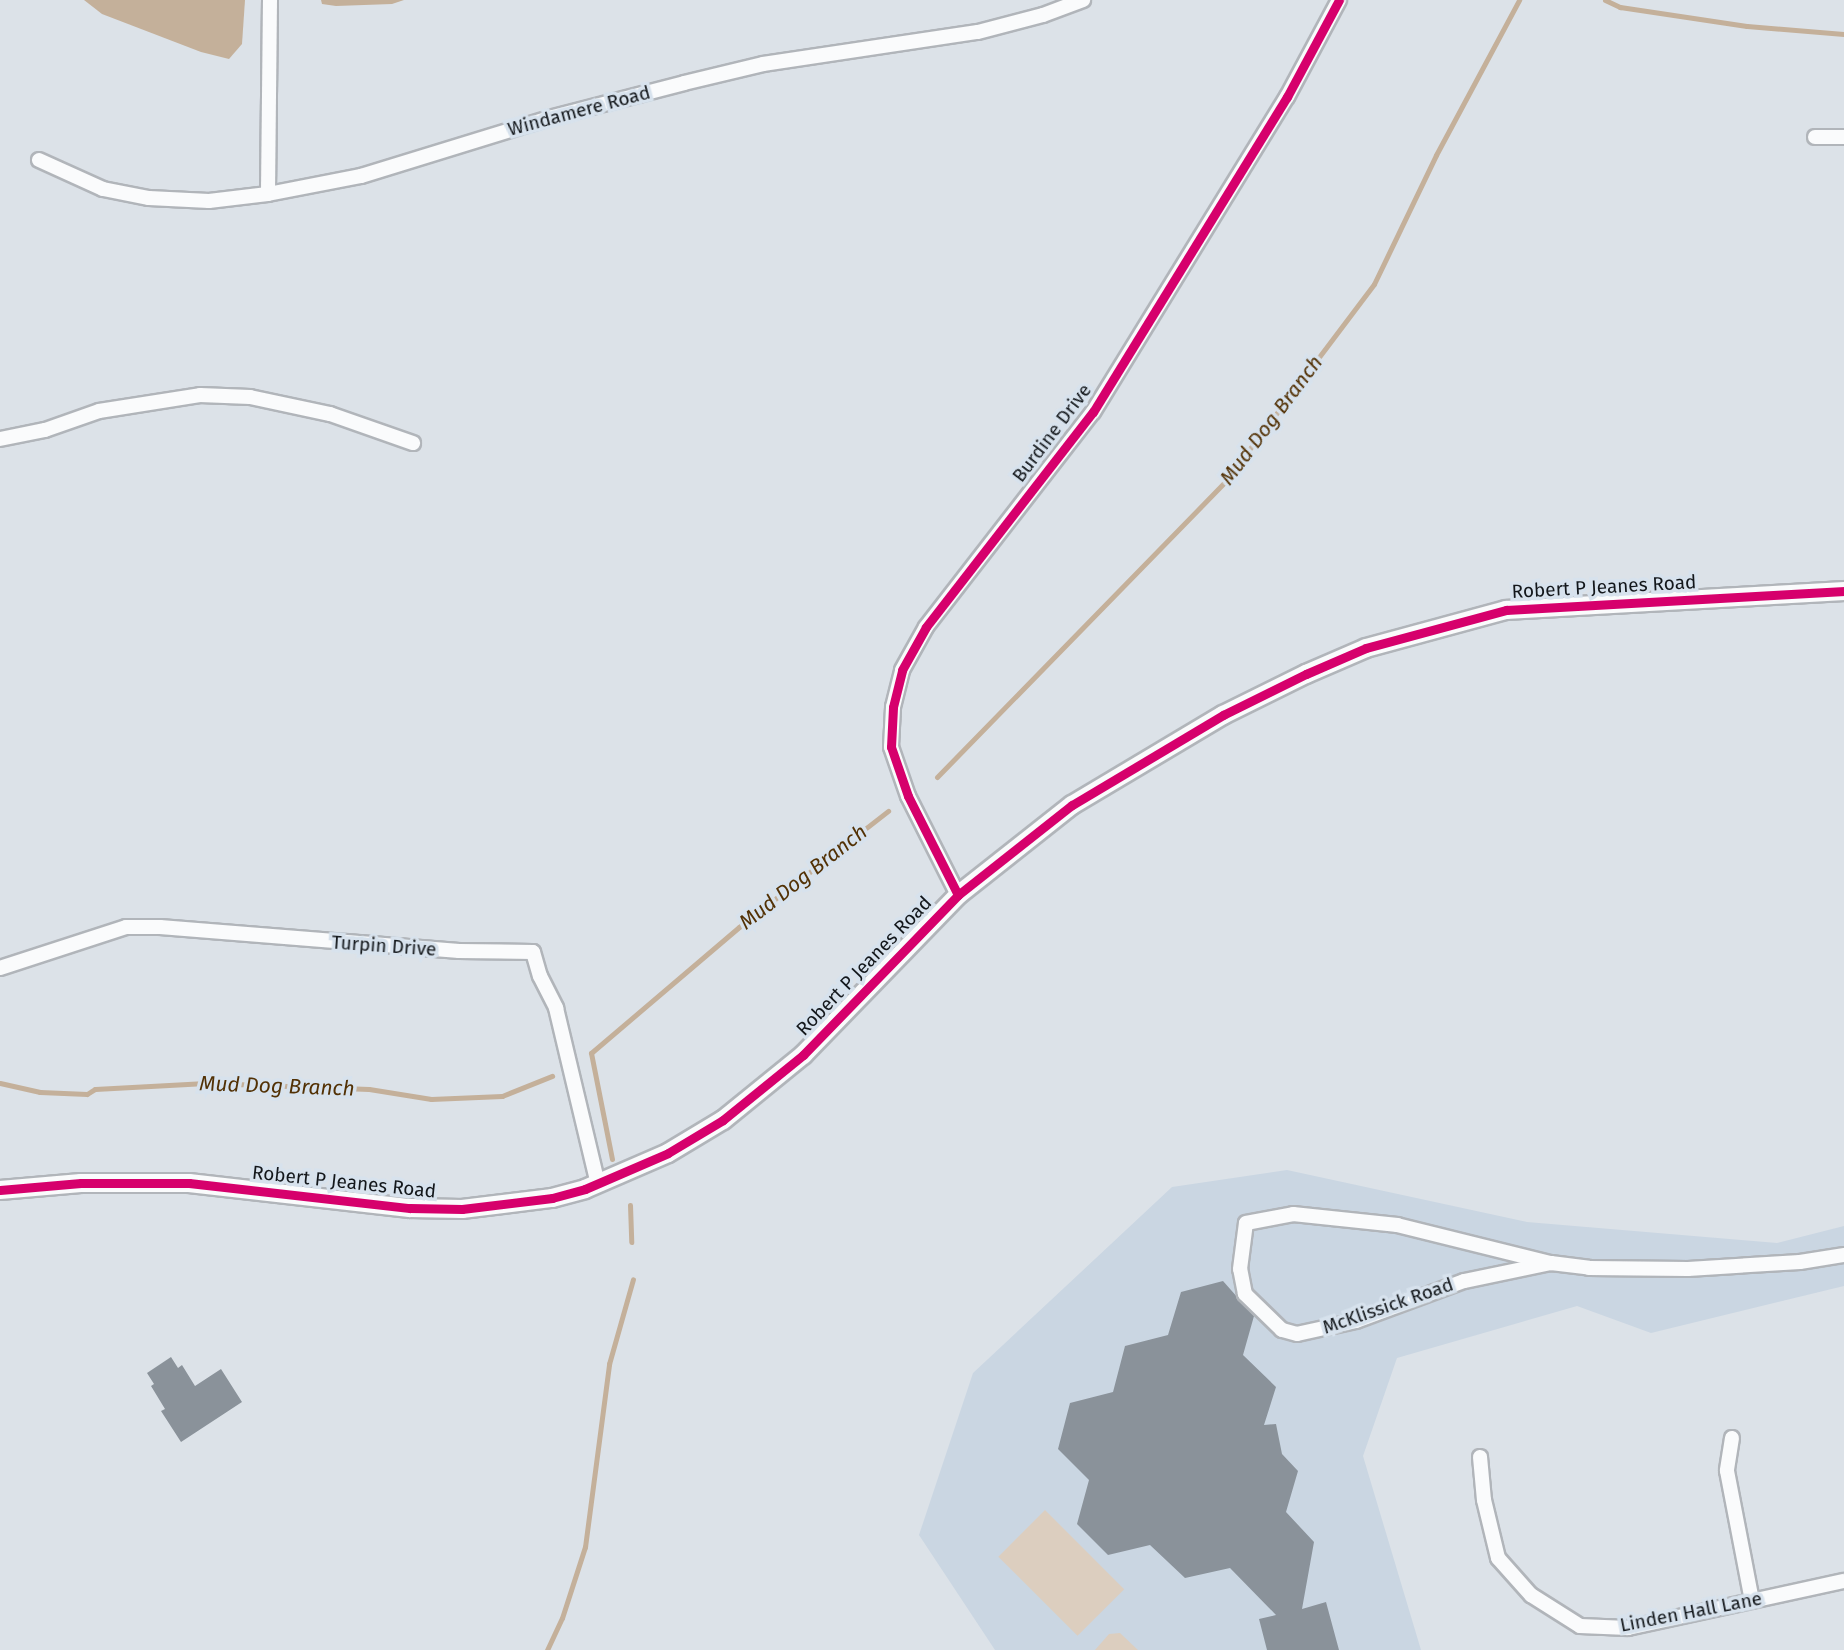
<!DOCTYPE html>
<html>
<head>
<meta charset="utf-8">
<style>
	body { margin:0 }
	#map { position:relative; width:1844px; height:1650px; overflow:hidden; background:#dce2e8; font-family:"Fira Sans",sans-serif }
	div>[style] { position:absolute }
	.built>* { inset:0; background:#cad6e2 }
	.green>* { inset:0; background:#dccebf; transform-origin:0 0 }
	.water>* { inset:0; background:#c4b09a }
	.stream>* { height:5px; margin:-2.5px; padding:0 2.5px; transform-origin:2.5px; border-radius:2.5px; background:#c4b09a }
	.building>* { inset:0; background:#8a929a }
	.roads { filter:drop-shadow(2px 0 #b1b5ba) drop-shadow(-2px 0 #b1b5ba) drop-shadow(0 2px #b1b5ba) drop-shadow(0 -2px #b1b5ba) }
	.minor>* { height:14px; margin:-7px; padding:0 7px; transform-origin:7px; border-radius:7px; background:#fafbfc }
	.tertiary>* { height:18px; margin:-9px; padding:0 9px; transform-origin:9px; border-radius:9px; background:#fafbfc }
	.cycleway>* { height:9px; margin:-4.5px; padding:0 4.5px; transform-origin:4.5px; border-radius:4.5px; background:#d6006c }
	span { translate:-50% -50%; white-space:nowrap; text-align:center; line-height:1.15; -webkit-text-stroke:7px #d7e2ed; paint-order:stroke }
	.street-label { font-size:19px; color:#13171b }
	.water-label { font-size:21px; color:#523105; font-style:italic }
</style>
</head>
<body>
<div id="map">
	<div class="built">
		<i style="clip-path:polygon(1287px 1170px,1527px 1222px,1777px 1243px,1844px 1226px,1844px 1286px,1651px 1333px,1577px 1306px,1397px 1358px,1363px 1456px,1421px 1650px,995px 1650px,919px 1535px,973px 1373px,1172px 1187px)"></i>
	</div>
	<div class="green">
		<i style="left:1045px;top:1510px;width:112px;height:66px;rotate:45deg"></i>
		<i style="clip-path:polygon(1120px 1633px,1138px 1650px,1095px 1650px,1109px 1634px)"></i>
	</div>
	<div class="water">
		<i style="clip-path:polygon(84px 0,245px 0,242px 44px,229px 59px,201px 52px,102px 14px)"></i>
		<i style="clip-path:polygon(321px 0,404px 0,392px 4px,336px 6px,322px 4px)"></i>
	</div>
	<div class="stream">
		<i style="left:1605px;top:0;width:17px;rotate:25deg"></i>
		<i style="left:1620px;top:7px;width:128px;rotate:8.5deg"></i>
		<i style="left:1747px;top:26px;width:97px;rotate:4.7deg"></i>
		<i style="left:937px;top:777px;width:411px;rotate:-45.7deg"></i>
		<i style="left:1224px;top:483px;width:249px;rotate:-53deg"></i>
		<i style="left:1374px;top:284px;width:143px;rotate:-64.3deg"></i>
		<i style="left:1436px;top:155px;width:176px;rotate:-61.8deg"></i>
		<i style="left:0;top:1083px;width:41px;rotate:12.7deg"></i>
		<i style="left:40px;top:1092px;width:47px;rotate:2.4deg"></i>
		<i style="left:87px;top:1094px;width:9px;rotate:-32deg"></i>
		<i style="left:95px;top:1089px;width:111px;rotate:-3.1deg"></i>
		<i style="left:206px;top:1083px;width:163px;rotate:2.1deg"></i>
		<i style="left:369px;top:1089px;width:63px;rotate:9.2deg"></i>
		<i style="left:431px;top:1099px;width:71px;rotate:-2.4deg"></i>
		<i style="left:502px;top:1096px;width:54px;rotate:-21.8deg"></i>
		<i style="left:612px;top:1159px;width:108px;rotate:-101.2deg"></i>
		<i style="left:591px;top:1053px;width:194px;rotate:-40.4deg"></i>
		<i style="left:739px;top:927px;width:189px;rotate:-37.9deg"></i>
		<i style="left:630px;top:1205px;width:37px;rotate:88deg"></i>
		<i style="left:547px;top:1650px;width:35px;rotate:-65deg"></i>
		<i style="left:562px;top:1618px;width:75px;rotate:-72.1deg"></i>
		<i style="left:585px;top:1547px;width:185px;rotate:-82.5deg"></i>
		<i style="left:609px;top:1364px;width:88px;rotate:-74.2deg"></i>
	</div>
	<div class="building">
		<i style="clip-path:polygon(1223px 1281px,1254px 1316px,1243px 1355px,1276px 1387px,1264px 1425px,1276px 1424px,1282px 1454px,1298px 1471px,1286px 1512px,1314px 1542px,1302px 1609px,1326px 1602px,1339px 1650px,1267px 1650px,1259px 1619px,1276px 1615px,1230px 1568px,1185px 1578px,1150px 1545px,1108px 1555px,1077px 1524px,1089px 1480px,1058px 1449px,1070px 1403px,1113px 1392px,1125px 1346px,1168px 1335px,1181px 1292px)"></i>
		<i style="clip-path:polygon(171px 1357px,178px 1368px,182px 1365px,195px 1386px,221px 1369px,242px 1402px,181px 1442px,161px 1411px,165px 1409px,151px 1386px,154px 1384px,147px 1373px)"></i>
	</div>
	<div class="roads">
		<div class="minor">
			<i style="left:270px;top:0;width:194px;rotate:90.6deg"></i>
			<i style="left:268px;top:194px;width:95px;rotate:-11deg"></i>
			<i style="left:361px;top:176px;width:201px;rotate:-17.1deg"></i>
			<i style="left:553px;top:117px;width:135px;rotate:-14.5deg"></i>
			<i style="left:684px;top:83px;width:81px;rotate:-13.5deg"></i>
			<i style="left:763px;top:64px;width:217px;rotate:-8.5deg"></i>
			<i style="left:978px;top:32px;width:67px;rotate:-14.7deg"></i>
			<i style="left:1043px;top:15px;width:43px;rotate:-20.6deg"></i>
			<i style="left:1815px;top:137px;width:29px"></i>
			<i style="left:39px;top:160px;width:70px;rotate:24.4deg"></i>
			<i style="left:103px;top:189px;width:47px;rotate:11.1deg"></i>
			<i style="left:149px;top:198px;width:60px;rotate:2.9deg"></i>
			<i style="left:209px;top:201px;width:59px;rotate:-6.8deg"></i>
			<i style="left:0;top:439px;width:46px;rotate:-11.3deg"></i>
			<i style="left:45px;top:430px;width:57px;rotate:-19.4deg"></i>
			<i style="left:99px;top:411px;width:102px;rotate:-9deg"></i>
			<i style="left:200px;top:395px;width:50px;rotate:2.3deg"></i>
			<i style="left:250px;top:397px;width:82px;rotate:12deg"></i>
			<i style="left:330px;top:414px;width:88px;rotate:19.3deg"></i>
			<i style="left:958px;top:895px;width:111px;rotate:-116.8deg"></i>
			<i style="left:908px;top:796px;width:52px;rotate:-109.1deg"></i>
			<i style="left:891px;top:747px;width:40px;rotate:-87.1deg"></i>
			<i style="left:893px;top:707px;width:38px;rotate:-76deg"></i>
			<i style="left:902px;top:670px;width:49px;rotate:-60.8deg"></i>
			<i style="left:926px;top:627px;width:272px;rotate:-52.2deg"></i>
			<i style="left:1093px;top:412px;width:370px;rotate:-58.4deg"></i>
			<i style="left:1287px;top:97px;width:110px;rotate:-61.8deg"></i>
			<i style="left:0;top:968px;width:133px;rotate:-18deg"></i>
			<i style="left:126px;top:927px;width:34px"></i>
			<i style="left:160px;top:927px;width:300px;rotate:4.6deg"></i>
			<i style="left:459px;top:951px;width:74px;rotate:0.8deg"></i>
			<i style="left:533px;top:952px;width:25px;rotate:74deg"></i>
			<i style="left:540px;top:976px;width:36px;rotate:63deg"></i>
			<i style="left:556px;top:1008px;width:181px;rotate:76.6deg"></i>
			<i style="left:1551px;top:1263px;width:89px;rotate:168.3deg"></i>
			<i style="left:1464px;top:1281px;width:115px;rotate:159.7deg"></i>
			<i style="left:1356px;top:1321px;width:60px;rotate:167.6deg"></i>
			<i style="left:1297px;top:1334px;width:16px;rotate:-165deg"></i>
			<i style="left:1282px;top:1330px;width:52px;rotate:-135.8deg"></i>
			<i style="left:1245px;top:1294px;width:25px;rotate:-101deg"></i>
			<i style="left:1240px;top:1269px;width:46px;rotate:-82.6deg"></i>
			<i style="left:1246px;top:1223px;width:48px;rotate:-10.8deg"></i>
			<i style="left:1293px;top:1214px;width:105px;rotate:6deg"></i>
			<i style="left:1397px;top:1225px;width:159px;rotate:13.9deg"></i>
			<i style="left:1551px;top:1263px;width:38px;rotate:7deg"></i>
			<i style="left:1589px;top:1268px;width:99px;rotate:0.6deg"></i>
			<i style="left:1688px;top:1269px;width:112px;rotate:-3.6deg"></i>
			<i style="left:1800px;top:1262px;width:45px;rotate:-9deg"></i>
			<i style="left:1732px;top:1438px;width:33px;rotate:99deg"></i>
			<i style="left:1727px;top:1471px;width:132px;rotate:79.1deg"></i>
			<i style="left:1480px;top:1457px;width:43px;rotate:84.7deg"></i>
			<i style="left:1484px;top:1500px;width:60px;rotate:76.4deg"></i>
			<i style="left:1498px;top:1558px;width:50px;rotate:48.3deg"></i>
			<i style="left:1531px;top:1595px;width:58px;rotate:32.3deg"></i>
			<i style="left:1580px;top:1626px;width:48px;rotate:2.4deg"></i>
			<i style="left:1628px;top:1628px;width:221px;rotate:-12.3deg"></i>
		</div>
		<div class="tertiary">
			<i style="left:0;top:1190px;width:81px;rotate:-4.9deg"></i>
			<i style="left:81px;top:1183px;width:108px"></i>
			<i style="left:189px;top:1183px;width:222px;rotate:6.5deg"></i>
			<i style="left:410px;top:1208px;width:52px;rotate:1.1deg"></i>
			<i style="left:462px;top:1209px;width:91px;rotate:-7deg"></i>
			<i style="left:552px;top:1198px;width:34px;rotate:-15deg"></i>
			<i style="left:585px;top:1189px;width:90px;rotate:-23.4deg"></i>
			<i style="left:668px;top:1153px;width:64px;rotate:-31deg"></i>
			<i style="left:723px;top:1120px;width:103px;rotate:-39.1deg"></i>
			<i style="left:803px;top:1055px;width:223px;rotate:-45.9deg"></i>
			<i style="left:958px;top:895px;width:145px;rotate:-38.3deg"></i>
			<i style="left:1072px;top:805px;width:176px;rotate:-30.8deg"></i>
			<i style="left:1223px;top:715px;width:93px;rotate:-26.3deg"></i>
			<i style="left:1306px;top:674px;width:65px;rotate:-23.4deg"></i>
			<i style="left:1366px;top:648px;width:145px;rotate:-15.2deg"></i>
			<i style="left:1506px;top:610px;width:339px;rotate:-3.2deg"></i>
		</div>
	</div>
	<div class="cycleway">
		<i style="left:958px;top:895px;width:111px;rotate:-116.8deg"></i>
		<i style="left:908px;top:796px;width:52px;rotate:-109.1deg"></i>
		<i style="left:891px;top:747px;width:40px;rotate:-87.1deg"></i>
		<i style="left:893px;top:707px;width:38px;rotate:-76deg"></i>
		<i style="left:902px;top:670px;width:49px;rotate:-60.8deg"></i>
		<i style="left:926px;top:627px;width:272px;rotate:-52.2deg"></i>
		<i style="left:1093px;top:412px;width:370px;rotate:-58.4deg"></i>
		<i style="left:1287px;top:97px;width:110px;rotate:-61.8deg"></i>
		<i style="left:0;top:1190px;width:81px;rotate:-4.9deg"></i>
		<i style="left:81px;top:1183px;width:108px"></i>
		<i style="left:189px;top:1183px;width:222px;rotate:6.5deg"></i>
		<i style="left:410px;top:1208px;width:52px;rotate:1.1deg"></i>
		<i style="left:462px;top:1209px;width:91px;rotate:-7deg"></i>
		<i style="left:552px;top:1198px;width:34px;rotate:-15deg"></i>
		<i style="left:585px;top:1189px;width:90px;rotate:-23.4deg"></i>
		<i style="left:668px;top:1153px;width:64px;rotate:-31deg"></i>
		<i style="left:723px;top:1120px;width:103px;rotate:-39.1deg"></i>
		<i style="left:803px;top:1055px;width:223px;rotate:-45.9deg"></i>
		<i style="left:958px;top:895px;width:145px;rotate:-38.3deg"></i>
		<i style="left:1072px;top:805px;width:176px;rotate:-30.8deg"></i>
		<i style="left:1223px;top:715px;width:93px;rotate:-26.3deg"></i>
		<i style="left:1306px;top:674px;width:65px;rotate:-23.4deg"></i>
		<i style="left:1366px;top:648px;width:145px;rotate:-15.2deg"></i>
		<i style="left:1506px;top:610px;width:339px;rotate:-3.2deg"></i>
	</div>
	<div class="street-label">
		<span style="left:579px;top:111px;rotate:-15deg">Windamere Road</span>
		<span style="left:1052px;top:433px;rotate:-53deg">Burdine Drive</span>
		<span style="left:1604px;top:587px;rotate:-3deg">Robert P Jeanes Road</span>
		<span style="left:384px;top:946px;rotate:4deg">Turpin Drive</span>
		<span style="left:864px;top:966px;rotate:-46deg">Robert P Jeanes Road</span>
		<span style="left:344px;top:1182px;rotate:6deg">Robert P Jeanes Road</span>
		<span style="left:1388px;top:1306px;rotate:-19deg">McKlissick Road</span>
		<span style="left:1691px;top:1612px;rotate:-11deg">Linden Hall Lane</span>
	</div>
	<div class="water-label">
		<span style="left:1271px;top:420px;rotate:-53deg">Mud Dog Branch</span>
		<span style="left:803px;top:877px;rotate:-38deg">Mud Dog Branch</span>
		<span style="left:277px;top:1086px;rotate:2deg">Mud Dog Branch</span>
	</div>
</div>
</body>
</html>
